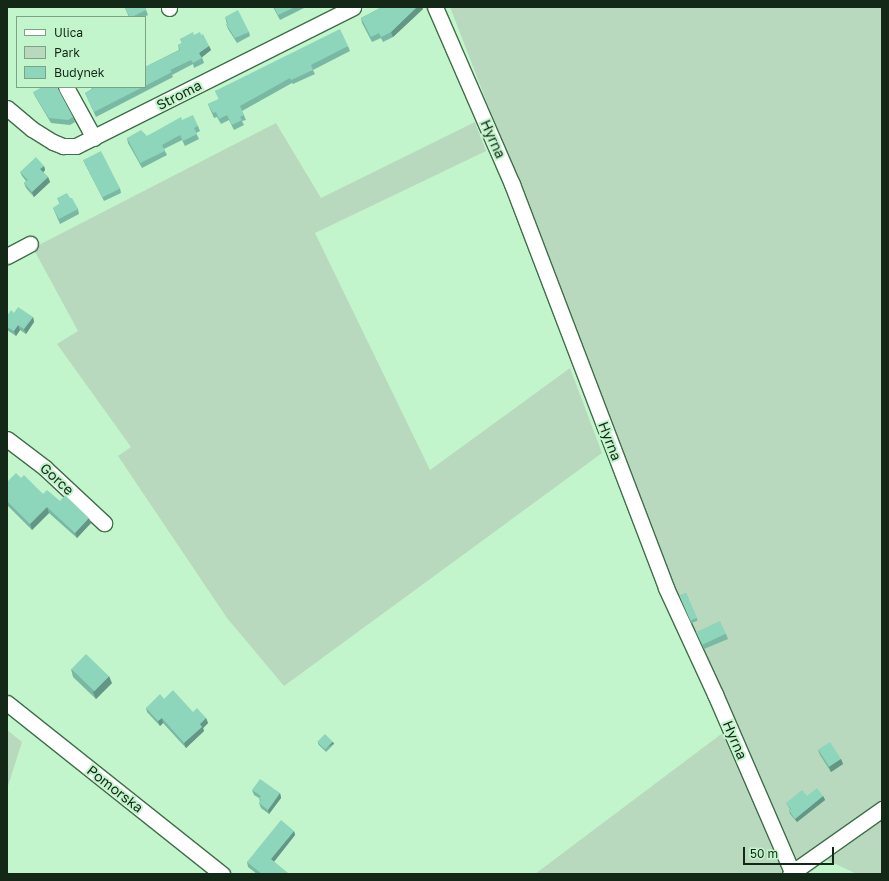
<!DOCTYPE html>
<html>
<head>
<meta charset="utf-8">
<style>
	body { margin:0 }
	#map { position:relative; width:889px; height:881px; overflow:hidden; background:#c2f5cb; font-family:"Golos Text",sans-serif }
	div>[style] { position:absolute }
	.green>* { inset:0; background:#b8d9bd }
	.roads { filter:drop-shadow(1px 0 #3f6e49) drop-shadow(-1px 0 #3f6e49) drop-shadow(0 1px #3f6e49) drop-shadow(0 -1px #3f6e49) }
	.minor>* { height:15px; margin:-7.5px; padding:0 7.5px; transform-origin:7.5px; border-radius:7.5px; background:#fff }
	.wall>* { inset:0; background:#79b8a2; transform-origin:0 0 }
	.shaded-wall>* { inset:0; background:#639684; transform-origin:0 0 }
	.building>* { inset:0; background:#8dd6bc; transform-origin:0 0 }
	span { translate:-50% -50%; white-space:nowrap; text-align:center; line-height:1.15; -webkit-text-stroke:4px #c2f5cb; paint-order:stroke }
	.street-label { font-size:14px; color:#142818 }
	.frame { position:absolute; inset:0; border:8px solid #142818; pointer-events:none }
	.legend { position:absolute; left:16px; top:16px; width:130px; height:72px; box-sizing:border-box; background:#c2f5cb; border:1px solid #7ca383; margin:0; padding:5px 7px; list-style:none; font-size:12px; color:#142818 }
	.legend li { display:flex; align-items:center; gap:8px; height:20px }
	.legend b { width:20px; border:1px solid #7ca383 }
	.scale { position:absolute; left:743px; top:847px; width:91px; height:18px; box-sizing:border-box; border:2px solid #142818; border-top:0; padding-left:5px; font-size:12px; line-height:14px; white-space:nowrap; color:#142818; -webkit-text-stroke:3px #c2f5cb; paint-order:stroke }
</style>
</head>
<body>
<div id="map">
	<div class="green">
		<i style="clip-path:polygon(450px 7px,882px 7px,882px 874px,857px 874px,827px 860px,877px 824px,868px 820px,790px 874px,535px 874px,720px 735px,730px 731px)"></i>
		<i style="clip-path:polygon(475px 122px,486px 151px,315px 233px,430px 470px,570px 368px,602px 453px,284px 686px,227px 618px,118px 456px,131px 447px,57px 344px,78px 331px,33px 248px,276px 123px,321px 198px)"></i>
		<i style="clip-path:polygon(7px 730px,22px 742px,7px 789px)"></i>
	</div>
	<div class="roads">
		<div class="minor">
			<i style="left:169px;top:7px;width:1px;rotate:90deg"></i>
			<i style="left:435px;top:7px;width:193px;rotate:66.5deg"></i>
			<i style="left:512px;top:184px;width:432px;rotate:69.1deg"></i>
			<i style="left:666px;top:588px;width:117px;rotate:65.2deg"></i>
			<i style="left:715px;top:694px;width:194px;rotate:66.6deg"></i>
			<i style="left:66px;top:87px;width:58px;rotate:61.2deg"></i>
			<i style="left:7px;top:108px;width:33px;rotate:40deg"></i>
			<i style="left:32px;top:129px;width:25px;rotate:32deg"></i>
			<i style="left:53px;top:142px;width:11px;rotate:22deg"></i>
			<i style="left:63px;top:146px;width:13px"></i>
			<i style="left:76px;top:146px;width:310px;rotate:-26.6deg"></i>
			<i style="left:7px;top:256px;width:26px;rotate:-28deg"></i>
			<i style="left:7px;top:439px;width:48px;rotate:37.3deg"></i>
			<i style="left:45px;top:468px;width:81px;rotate:43deg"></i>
			<i style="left:7px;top:703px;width:275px;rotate:38.5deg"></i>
			<i style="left:790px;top:874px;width:113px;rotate:-35.2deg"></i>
		</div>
	</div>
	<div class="wall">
		<i style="clip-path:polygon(145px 7px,148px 15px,144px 17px,129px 17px,125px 8px)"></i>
		<i style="clip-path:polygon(273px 7px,306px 7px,280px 20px)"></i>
		<i style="clip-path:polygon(382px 7px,422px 7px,423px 9px,393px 37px,383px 42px,381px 38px,372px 42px,362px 23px,361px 18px)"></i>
		<i style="clip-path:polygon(225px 17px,249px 32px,250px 36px,237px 43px,228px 29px,226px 24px,227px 24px)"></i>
		<i style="clip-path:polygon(194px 35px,201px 35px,209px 46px,211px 50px,202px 57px,204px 63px,194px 68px,193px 64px,172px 75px,173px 77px,96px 117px,85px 93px,92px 89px,91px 87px,145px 87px,145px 67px,179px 50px,178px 45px,182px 43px,180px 39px)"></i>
		<i style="clip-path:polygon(348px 46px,350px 51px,313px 70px,315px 74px,293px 84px,292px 83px,242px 111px,246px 120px,242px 121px,244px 125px,234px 130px,229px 120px,221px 124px,217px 117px,214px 118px,210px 109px,208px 104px,219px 99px,215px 91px)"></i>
		<i style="clip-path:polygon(33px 92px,73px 117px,75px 122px,70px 125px,51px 123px,35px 96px)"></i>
		<i style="clip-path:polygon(182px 120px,198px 126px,200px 131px,196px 133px,199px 139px,185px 146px,182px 140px,164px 149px,167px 155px,142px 168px,128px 143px,127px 138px,147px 136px)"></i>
		<i style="clip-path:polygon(83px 160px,120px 188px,121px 193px,104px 201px,85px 164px)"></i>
		<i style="clip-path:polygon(44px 166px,45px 170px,43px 172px,48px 177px,50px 182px,34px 197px,26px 188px,24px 183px,26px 181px,22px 176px,20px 172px)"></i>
		<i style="clip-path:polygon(57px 198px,70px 198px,78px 209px,79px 214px,60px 224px,53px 208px,60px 204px)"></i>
		<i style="clip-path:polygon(7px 316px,33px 317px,34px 322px,26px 334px,20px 330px,16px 336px,7px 330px)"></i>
		<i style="clip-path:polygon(21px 478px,43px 494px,60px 501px,91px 523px,77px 538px,49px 513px,32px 530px,7px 505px,7px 482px)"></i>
		<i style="left:686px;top:593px;width:30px;height:7px;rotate:67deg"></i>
		<i style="clip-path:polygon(696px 632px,726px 634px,728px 639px,704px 649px)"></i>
		<i style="clip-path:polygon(71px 669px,112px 683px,96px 699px,73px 677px)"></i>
		<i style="clip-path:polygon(164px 699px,206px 718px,208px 723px,203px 728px,204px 731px,186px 748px,163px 723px,160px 726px,147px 712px,146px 708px)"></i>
		<i style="clip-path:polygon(318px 742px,333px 742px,334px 744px,326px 752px,318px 744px)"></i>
		<i style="clip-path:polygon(818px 750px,841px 759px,843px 764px,831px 772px,820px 755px)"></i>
		<i style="clip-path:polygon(252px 790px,280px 793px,281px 798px,269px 814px,261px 808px,259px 803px,260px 802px,259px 798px,254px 795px)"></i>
		<i style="clip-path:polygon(807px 796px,823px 796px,825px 800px,797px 822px,790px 814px,789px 810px,790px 809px,786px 803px)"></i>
		<i style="clip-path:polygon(294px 831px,295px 835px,274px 862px,289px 874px,257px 874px,248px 867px,247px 862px)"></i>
	</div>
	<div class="shaded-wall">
		<i style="clip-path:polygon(417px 7px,422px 7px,423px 9px,393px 37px,391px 32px)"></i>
		<i style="clip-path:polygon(209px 46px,211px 50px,201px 58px,199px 53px)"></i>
		<i style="clip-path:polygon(44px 166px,45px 170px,42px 174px,40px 169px)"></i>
		<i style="clip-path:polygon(48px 177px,50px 182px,34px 197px,32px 192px)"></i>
		<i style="clip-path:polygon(33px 317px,34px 322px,26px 334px,24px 329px)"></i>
		<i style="clip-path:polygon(18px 325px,20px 330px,16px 336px,14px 331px)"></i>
		<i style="clip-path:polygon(47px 507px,49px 513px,32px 530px,30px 524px)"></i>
		<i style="clip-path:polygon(89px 518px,91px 523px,77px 538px,75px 533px)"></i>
		<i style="clip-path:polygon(109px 676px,112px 683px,96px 699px,93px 692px)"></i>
		<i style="clip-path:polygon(162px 718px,163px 723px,160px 726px,158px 721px)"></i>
		<i style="clip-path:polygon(206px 718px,208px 723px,203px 728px,204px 731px,186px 748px,184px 743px,200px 724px)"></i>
		<i style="left:333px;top:742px;width:2px;height:11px;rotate:63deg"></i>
		<i style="clip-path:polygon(841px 759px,843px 764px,831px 772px,829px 767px)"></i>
		<i style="clip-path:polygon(280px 793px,281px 798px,269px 814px,268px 810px)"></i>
		<i style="clip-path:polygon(823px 796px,825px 800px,797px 822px,795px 819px)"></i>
		<i style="clip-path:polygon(294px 831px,295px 835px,272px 864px,271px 859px)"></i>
	</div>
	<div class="building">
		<i style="clip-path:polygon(127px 7px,145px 7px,146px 10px,132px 17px,130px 17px,125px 8px)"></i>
		<i style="clip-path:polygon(274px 7px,295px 7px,278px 15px)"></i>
		<i style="clip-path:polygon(382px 7px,417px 7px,391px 32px,381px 37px,379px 33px,371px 37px,361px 18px)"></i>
		<i style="clip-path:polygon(238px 10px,249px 32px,235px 38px,226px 24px,228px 23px,225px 17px)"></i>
		<i style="clip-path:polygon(340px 29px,348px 46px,311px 65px,313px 70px,291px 80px,290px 78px,240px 106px,244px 115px,240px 117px,242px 120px,232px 125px,227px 115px,219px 119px,216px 112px,213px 113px,208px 104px,219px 99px,215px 91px)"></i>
		<i style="clip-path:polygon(193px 32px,194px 35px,200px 32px,201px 35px,203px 34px,209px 46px,199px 53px,202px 58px,193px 63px,191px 60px,170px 70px,172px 72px,145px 86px,145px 67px,180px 50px,178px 45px,182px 43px,180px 39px)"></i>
		<i style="clip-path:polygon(42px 87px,54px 87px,55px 88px,57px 87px,73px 117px,68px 120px,49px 118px,33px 92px)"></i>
		<i style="clip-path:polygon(92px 87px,143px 87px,94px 112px,85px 93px,93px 89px)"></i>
		<i style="clip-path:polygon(193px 115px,198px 126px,194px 128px,197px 134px,183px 141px,180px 135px,162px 145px,165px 151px,140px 163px,127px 138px,141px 130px,147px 136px,181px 117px,182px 120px)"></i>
		<i style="left:101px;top:151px;width:42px;height:20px;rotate:63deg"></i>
		<i style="clip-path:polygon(36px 157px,44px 166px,40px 169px,48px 177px,32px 192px,24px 183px,28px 180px,20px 172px)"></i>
		<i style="clip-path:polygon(67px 193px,70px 198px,72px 198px,78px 209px,59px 219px,53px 208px,60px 203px,57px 198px)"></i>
		<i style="clip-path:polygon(18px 307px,33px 317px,24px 329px,18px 325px,14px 331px,7px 327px,7px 316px,11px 310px,14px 313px)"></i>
		<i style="clip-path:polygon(16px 473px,21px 478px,24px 475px,43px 494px,47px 490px,60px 501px,65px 495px,89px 518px,75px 533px,47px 507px,30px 524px,7px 501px,7px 482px)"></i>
		<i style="left:686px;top:593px;width:27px;height:7px;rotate:66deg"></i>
		<i style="left:720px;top:621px;width:14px;height:26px;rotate:65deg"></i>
		<i style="left:86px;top:654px;width:32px;height:21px;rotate:44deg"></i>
		<i style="clip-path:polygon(173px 690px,193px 712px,197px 708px,206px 718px,200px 724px,202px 727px,184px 743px,162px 718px,158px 721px,146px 708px,160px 694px,164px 699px)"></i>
		<i style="left:325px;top:734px;width:11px;height:11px;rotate:45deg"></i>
		<i style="left:830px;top:742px;width:20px;height:14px;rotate:57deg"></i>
		<i style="clip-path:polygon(260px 779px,280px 793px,268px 810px,259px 803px,261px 800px,259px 798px,261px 796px,252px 790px)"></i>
		<i style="clip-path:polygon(817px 788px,823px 796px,795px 819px,789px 810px,791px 809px,786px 803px,802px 790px,807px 796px)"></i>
		<i style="clip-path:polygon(281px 820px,294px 831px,271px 859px,289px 874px,262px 874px,247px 862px)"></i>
	</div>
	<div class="street-label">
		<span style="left:179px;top:95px;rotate:-27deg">Stroma</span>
		<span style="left:493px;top:139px;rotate:66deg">Hyrna</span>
		<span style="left:610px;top:441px;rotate:69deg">Hyrna</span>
		<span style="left:57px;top:479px;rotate:42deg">Gorce</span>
		<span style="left:735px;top:740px;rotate:67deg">Hyrna</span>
		<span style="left:115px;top:789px;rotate:38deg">Pomorska</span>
	</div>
	<div class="frame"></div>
	<ul class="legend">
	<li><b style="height:5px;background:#fff"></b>Ulica</li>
	<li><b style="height:11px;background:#b8d9bd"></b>Park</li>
	<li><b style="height:11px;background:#8dd6bc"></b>Budynek</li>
	</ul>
	<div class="scale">50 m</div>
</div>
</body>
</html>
